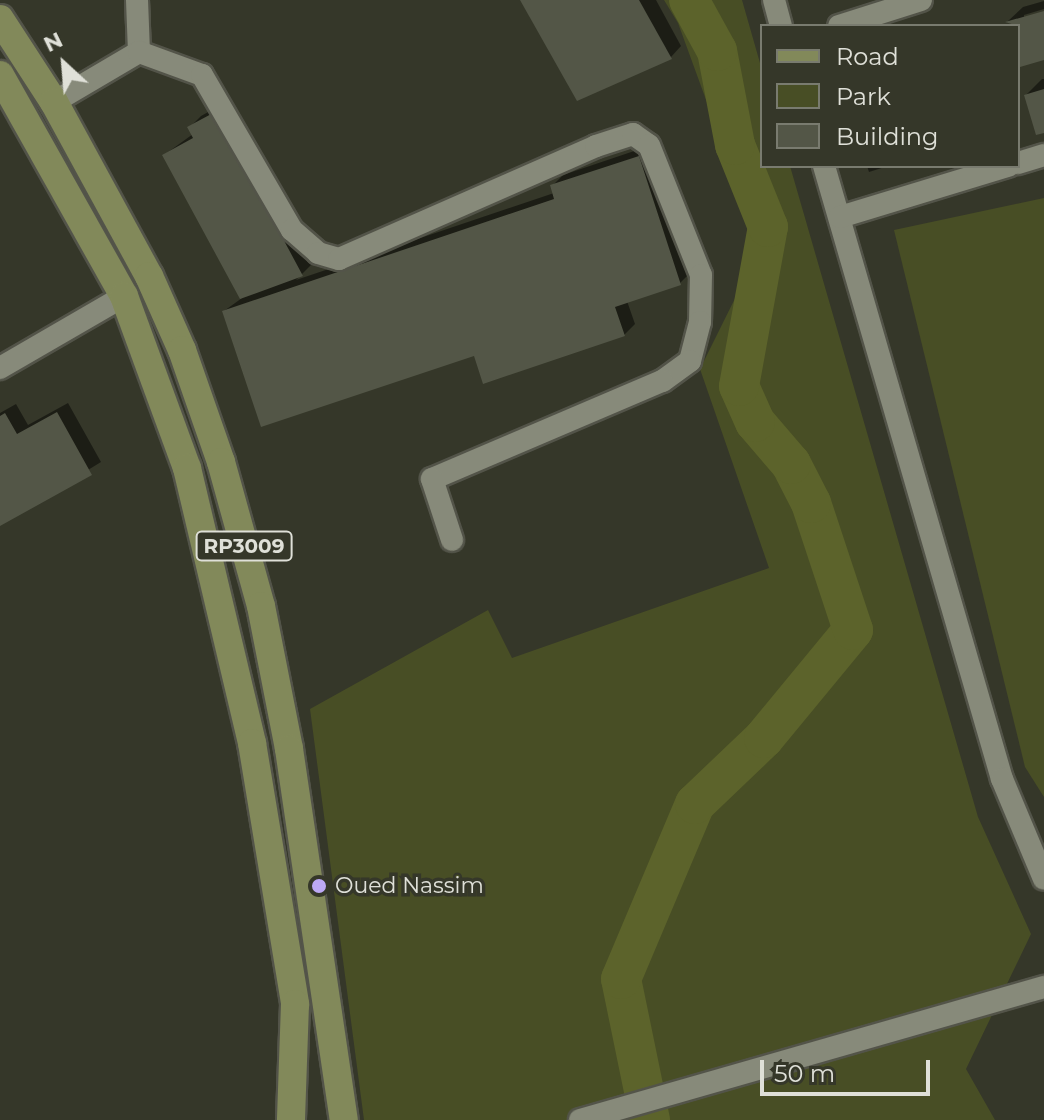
<!DOCTYPE html>
<html>
<head>
<meta charset="utf-8">
<style>
	body { margin:0 }
	#map { position:relative; width:1044px; height:1120px; overflow:hidden; background:#353729; font-family:Montserrat,sans-serif }
	div>[style] { position:absolute }
	.green>* { inset:0; background:#484e25 }
	.shadow>* { inset:0; background:#0007 }
	.river>* { height:40px; margin:-20px; padding:0 20px; transform-origin:20px; border-radius:20px; background:#5c632b }
	.building>* { inset:0; background:#535647 }
	.roads { filter:drop-shadow(2px 0 #535449) drop-shadow(-2px 0 #535449) drop-shadow(0 2px #535449) drop-shadow(0 -2px #535449) }
	.minor>* { height:22px; margin:-11px; padding:0 11px; transform-origin:11px; border-radius:11px; background:#878a7a }
	.major>* { height:28px; margin:-14px; padding:0 14px; transform-origin:14px; border-radius:14px; background:#82895a }
	.dots>* { width:22px; height:22px; translate:-50% -50%; box-sizing:border-box; border:4px solid #353729; border-radius:50% }
	span { translate:-50% -50%; white-space:nowrap; text-align:center; line-height:1.15; -webkit-text-stroke:7px #353729; paint-order:stroke }
	.shield-label span { padding:2px 6px; background:#353729; border:2px solid; border-radius:6px; -webkit-text-stroke-width:0 }
	.shield-label { font-size:20px; color:#dfe0d8; font-weight:700 }
	.poi-label { font-size:22px; color:#dfe0d8 }
	.left { translate:0 -50%; text-align:left }
	.legend { position:absolute; left:760px; top:24px; width:260px; height:144px; box-sizing:border-box; background:#353729; border:2px solid #797b6f; margin:0; padding:10px 14px; list-style:none; font-size:24px; color:#dfe0d8 }
	.legend li { display:flex; align-items:center; gap:16px; height:40px }
	.legend b { width:40px; border:2px solid #797b6f }
	.north { position:absolute; left:24px; top:24px; width:80px; height:80px; -webkit-text-stroke:6px #353729; paint-order:stroke; rotate:334deg; font-size:22px; font-weight:700; line-height:32px; text-align:center; color:#dfe0d8 }
	.north::after { content:''; display:block; margin:auto; width:28px; height:36px; background:#dfe0d8; clip-path:polygon(50% 0,100% 100%,50% 72%,0 100%) }
	.scale { position:absolute; left:760px; top:1060px; width:170px; height:36px; box-sizing:border-box; border:4px solid #dfe0d8; border-top:0; padding-left:10px; font-size:24px; line-height:28px; white-space:nowrap; color:#dfe0d8; -webkit-text-stroke:6px #353729; paint-order:stroke }
</style>
</head>
<body>
<div id="map">
	<div class="green">
		<i style="clip-path:polygon(664px 0,742px 0,762px 70px,762px 166px,790px 166px,978px 817px,1031px 934px,966px 1069px,995px 1120px,364px 1120px,310px 709px,488px 610px,512px 658px,769px 568px,700px 369px,760px 248px,678px 23px)"></i>
		<i style="clip-path:polygon(1044px 198px,1044px 797px,1025px 767px,894px 230px)"></i>
	</div>
	<div class="shadow">
		<i style="clip-path:polygon(523px 0,656px 0,681px 46px,671px 57px)"></i>
		<i style="clip-path:polygon(1044px 1px,1044px 9px,1024px 15px,1024px 19px,1044px 14px,1044px 56px,1021px 65px,1018px 26px,1007px 22px,1023px 7px)"></i>
		<i style="clip-path:polygon(1042px 79px,1044px 79px,1044px 131px,1026px 95px)"></i>
		<i style="clip-path:polygon(226px 102px,313px 263px,296px 280px,554px 193px,552px 186px,563px 175px,649px 146px,691px 272px,680px 283px,627px 301px,635px 324px,624px 335px,475px 354px,224px 311px,242px 298px,164px 155px,193px 134px,190px 127px,201px 116px)"></i>
		<i style="clip-path:polygon(867px 166px,888px 166px,869px 172px)"></i>
		<i style="clip-path:polygon(68px 403px,101px 462px,0 524px,0 413px,16px 404px,28px 425px)"></i>
	</div>
	<div class="river">
		<i style="left:650px;top:1120px;width:144px;rotate:-101.6deg"></i>
		<i style="left:621px;top:979px;width:190px;rotate:-67.1deg"></i>
		<i style="left:695px;top:804px;width:95px;rotate:-43.7deg"></i>
		<i style="left:764px;top:738px;width:140px;rotate:-50.5deg"></i>
		<i style="left:853px;top:630px;width:134px;rotate:-108.3deg"></i>
		<i style="left:811px;top:503px;width:44px;rotate:-117.1deg"></i>
		<i style="left:791px;top:464px;width:55px;rotate:-130.6deg"></i>
		<i style="left:755px;top:422px;width:39px;rotate:-114deg"></i>
		<i style="left:739px;top:386px;width:162px;rotate:-79.7deg"></i>
		<i style="left:768px;top:227px;width:88px;rotate:-111.9deg"></i>
		<i style="left:735px;top:145px;width:96px;rotate:-100.8deg"></i>
		<i style="left:717px;top:51px;width:58px;rotate:-118.8deg"></i>
	</div>
	<div class="building">
		<i style="clip-path:polygon(520px 0,639px 0,672px 59px,577px 101px)"></i>
		<i style="clip-path:polygon(1044px 11px,1044px 60px,1020px 67px,1018px 26px,1005px 22px)"></i>
		<i style="clip-path:polygon(1044px 89px,1044px 133px,1036px 135px,1024px 95px)"></i>
		<i style="clip-path:polygon(215px 112px,303px 276px,240px 299px,162px 155px,193px 138px,187px 127px)"></i>
		<i style="clip-path:polygon(639px 156px,681px 285px,615px 307px,625px 336px,483px 384px,474px 356px,261px 427px,222px 311px,554px 199px,550px 185px)"></i>
		<i style="clip-path:polygon(57px 412px,92px 475px,0 526px,0 416px,5px 413px,17px 434px)"></i>
	</div>
	<div class="roads">
		<div class="minor">
			<i style="left:137px;top:0;width:52px;rotate:87.8deg"></i>
			<i style="left:774px;top:0;width:27px;rotate:75deg"></i>
			<i style="left:839px;top:26px;width:86px;rotate:-17.6deg"></i>
			<i style="left:54px;top:102px;width:99px;rotate:-30.5deg"></i>
			<i style="left:139px;top:52px;width:67px;rotate:20.1deg"></i>
			<i style="left:202px;top:75px;width:179px;rotate:59.9deg"></i>
			<i style="left:292px;top:230px;width:35px;rotate:41deg"></i>
			<i style="left:318px;top:253px;width:22px;rotate:16deg"></i>
			<i style="left:339px;top:259px;width:281px;rotate:-23.7deg"></i>
			<i style="left:596px;top:146px;width:39px;rotate:-18deg"></i>
			<i style="left:633px;top:134px;width:19px;rotate:35deg"></i>
			<i style="left:649px;top:145px;width:140px;rotate:68.2deg"></i>
			<i style="left:701px;top:275px;width:47px;rotate:91.2deg"></i>
			<i style="left:700px;top:322px;width:40px;rotate:104.4deg"></i>
			<i style="left:690px;top:361px;width:34px;rotate:144deg"></i>
			<i style="left:662px;top:381px;width:250px;rotate:156.9deg"></i>
			<i style="left:432px;top:479px;width:64px;rotate:71.8deg"></i>
			<i style="left:1018px;top:163px;width:27px;rotate:-17deg"></i>
			<i style="left:824px;top:166px;width:638px;rotate:73.81deg"></i>
			<i style="left:1002px;top:779px;width:108px;rotate:67.2deg"></i>
			<i style="left:840px;top:217px;width:176px;rotate:-16.9deg"></i>
			<i style="left:0;top:368px;width:143px;rotate:-30.1deg"></i>
			<i style="left:580px;top:1120px;width:483px;rotate:-16deg"></i>
		</div>
		<div class="major">
			<i style="left:0;top:19px;width:99px;rotate:57deg"></i>
			<i style="left:54px;top:102px;width:198px;rotate:61.4deg"></i>
			<i style="left:149px;top:276px;width:81px;rotate:66deg"></i>
			<i style="left:182px;top:350px;width:119px;rotate:70.8deg"></i>
			<i style="left:221px;top:462px;width:149px;rotate:74.5deg"></i>
			<i style="left:261px;top:606px;width:146px;rotate:78.9deg"></i>
			<i style="left:289px;top:749px;width:375px;rotate:81.6deg"></i>
			<i style="left:0;top:75px;width:253px;rotate:60.7deg"></i>
			<i style="left:124px;top:296px;width:183px;rotate:69.9deg"></i>
			<i style="left:187px;top:468px;width:283px;rotate:76.7deg"></i>
			<i style="left:252px;top:743px;width:265px;rotate:80.6deg"></i>
			<i style="left:295px;top:1004px;width:116px;rotate:92deg"></i>
		</div>
	</div>
	<div class="dots">
		<i style="left:319px;top:886px;background:#bda9f5"></i>
	</div>
	<div class="shield-label">
		<span style="left:244px;top:546px">RP3009</span>
	</div>
	<div class="poi-label">
		<span class="left" style="left:335px;top:886px">Oued Nassim</span>
	</div>
	<ul class="legend">
	<li><b style="height:10px;background:#82895a"></b>Road</li>
	<li><b style="height:22px;background:#484e25"></b>Park</li>
	<li><b style="height:22px;background:#535647"></b>Building</li>
	</ul>
	<div class="north">N</div>
	<div class="scale">50 m</div>
</div>
</body>
</html>
